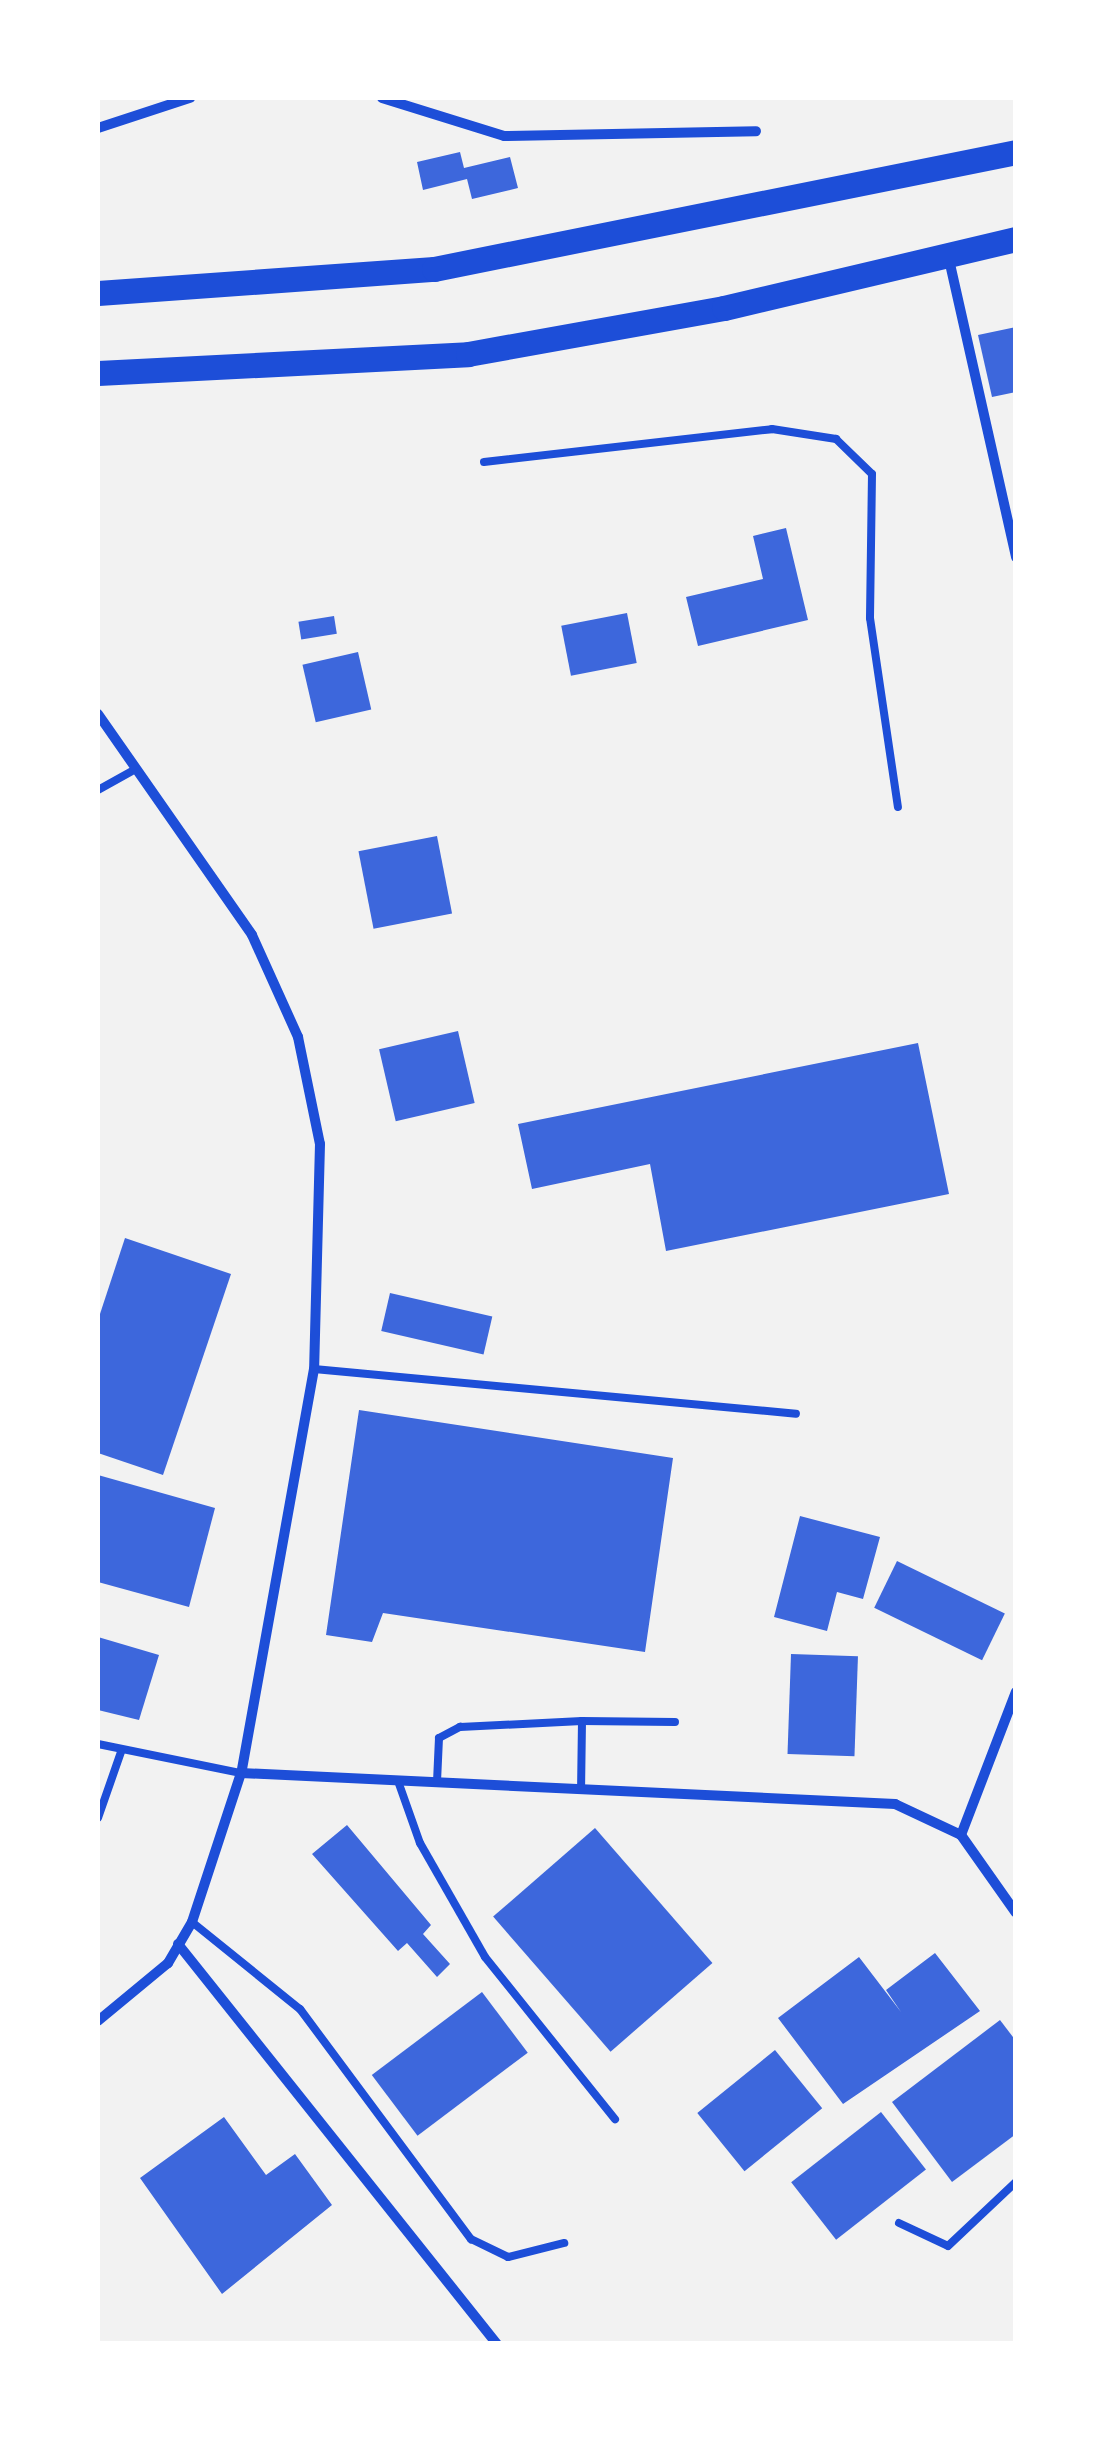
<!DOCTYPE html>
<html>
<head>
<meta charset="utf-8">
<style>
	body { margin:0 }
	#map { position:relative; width:1113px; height:2441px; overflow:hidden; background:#f2f2f2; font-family:Mulish,sans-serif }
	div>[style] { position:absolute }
	.building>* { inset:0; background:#3d67dc; transform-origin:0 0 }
	.service>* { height:8px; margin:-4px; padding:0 4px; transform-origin:4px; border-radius:4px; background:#1d4ed8 }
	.minor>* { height:10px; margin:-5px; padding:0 5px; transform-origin:5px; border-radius:5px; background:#1d4ed8 }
	.primary>* { height:25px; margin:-12.5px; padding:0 12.5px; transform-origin:12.5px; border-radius:12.5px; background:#1d4ed8 }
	span { translate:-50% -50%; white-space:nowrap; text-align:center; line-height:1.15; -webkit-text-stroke:9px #fff; paint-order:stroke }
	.frame { position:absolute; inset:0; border:100px solid #fff; pointer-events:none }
</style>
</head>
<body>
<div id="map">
	<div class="building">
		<i style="clip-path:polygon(460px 152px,464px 168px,510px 157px,518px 188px,472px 199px,467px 179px,423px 190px,417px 162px)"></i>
		<i style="clip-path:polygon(1016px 327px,1016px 392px,992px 397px,978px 335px)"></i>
		<i style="clip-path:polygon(786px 528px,808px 620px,698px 646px,686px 597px,763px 579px,753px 536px)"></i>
		<i style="left:627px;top:613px;width:51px;height:67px;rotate:79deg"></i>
		<i style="left:334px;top:616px;width:18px;height:36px;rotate:81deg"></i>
		<i style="left:358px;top:652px;width:59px;height:57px;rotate:77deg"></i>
		<i style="left:437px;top:836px;width:79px;height:80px;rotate:79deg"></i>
		<i style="left:458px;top:1031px;width:74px;height:81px;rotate:77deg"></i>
		<i style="clip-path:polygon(918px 1043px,949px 1194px,666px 1251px,650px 1164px,532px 1189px,518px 1124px)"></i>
		<i style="clip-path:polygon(125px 1238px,231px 1274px,163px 1475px,98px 1453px,98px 1320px)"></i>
		<i style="left:390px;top:1293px;width:105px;height:39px;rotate:13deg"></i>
		<i style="clip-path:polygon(359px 1410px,673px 1458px,645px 1652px,383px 1613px,372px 1642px,326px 1635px)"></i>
		<i style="clip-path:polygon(98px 1475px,215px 1508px,189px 1607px,98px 1582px)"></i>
		<i style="clip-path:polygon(800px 1516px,880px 1537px,863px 1599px,837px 1592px,827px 1631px,774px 1617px)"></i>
		<i style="left:897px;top:1561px;width:120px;height:52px;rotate:26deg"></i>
		<i style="clip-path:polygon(98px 1637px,159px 1655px,139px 1720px,98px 1710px)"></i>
		<i style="left:791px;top:1654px;width:67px;height:100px;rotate:2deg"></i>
		<i style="clip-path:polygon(347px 1825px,431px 1925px,423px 1934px,450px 1964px,437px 1977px,407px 1943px,398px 1951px,312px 1854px)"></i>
		<i style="left:595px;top:1828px;width:179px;height:135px;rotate:49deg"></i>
		<i style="clip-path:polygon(935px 1953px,980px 2011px,843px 2104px,778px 2018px,859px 1957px,901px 2012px,886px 1990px)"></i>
		<i style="left:482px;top:1992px;width:76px;height:138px;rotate:53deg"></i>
		<i style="clip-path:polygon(1000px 2020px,1016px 2041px,1016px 2134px,952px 2182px,892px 2102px)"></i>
		<i style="left:775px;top:2050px;width:75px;height:100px;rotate:51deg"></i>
		<i style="left:881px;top:2112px;width:73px;height:114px;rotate:52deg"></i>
		<i style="clip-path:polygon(224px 2117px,266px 2175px,295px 2154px,332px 2205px,222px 2294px,140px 2178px)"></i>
	</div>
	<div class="service">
		<i style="left:484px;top:462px;width:290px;rotate:-6.5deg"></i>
		<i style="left:772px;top:429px;width:65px;rotate:8.9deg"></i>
		<i style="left:836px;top:439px;width:50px;rotate:44.2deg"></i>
		<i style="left:872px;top:474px;width:144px;rotate:90.8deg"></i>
		<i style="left:870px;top:618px;width:191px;rotate:81.6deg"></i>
		<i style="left:98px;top:790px;width:38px;rotate:-29deg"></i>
		<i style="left:314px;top:1369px;width:484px;rotate:5.3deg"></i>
		<i style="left:582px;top:1721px;width:93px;rotate:0.6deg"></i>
		<i style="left:98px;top:1744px;width:146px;rotate:11.5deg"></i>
		<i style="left:398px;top:1781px;width:66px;rotate:70.5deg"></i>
		<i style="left:420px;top:1843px;width:131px;rotate:60.3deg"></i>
		<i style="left:485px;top:1957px;width:208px;rotate:51.3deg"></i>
		<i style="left:437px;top:1782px;width:44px;rotate:-87.4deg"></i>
		<i style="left:439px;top:1738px;width:24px;rotate:-28deg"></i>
		<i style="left:460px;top:1727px;width:122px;rotate:-2.8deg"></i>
		<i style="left:582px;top:1721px;width:68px;rotate:90.8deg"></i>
		<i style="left:98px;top:1818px;width:70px;rotate:-70.8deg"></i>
		<i style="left:192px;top:1922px;width:139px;rotate:38.9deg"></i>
		<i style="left:300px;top:2009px;width:287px;rotate:53.4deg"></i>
		<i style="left:471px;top:2239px;width:41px;rotate:25.9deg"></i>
		<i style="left:508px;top:2257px;width:58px;rotate:-14deg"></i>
		<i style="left:899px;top:2223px;width:54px;rotate:25.1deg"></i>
		<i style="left:948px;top:2246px;width:93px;rotate:-43.3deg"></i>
	</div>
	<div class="minor">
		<i style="left:382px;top:98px;width:128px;rotate:17.3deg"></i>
		<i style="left:504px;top:136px;width:252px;rotate:-1.1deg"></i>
		<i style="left:98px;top:128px;width:97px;rotate:-18.1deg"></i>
		<i style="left:948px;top:255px;width:310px;rotate:77.3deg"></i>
		<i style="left:98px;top:714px;width:269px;rotate:55.1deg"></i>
		<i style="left:252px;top:935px;width:112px;rotate:65.7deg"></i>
		<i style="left:298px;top:1037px;width:109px;rotate:78.4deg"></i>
		<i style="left:320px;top:1144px;width:225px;rotate:91.5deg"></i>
		<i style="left:314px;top:1369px;width:411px;rotate:100.2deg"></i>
		<i style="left:241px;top:1773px;width:157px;rotate:108.2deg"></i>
		<i style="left:192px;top:1922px;width:48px;rotate:120.3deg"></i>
		<i style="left:168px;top:1963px;width:91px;rotate:140.4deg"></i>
		<i style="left:241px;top:1773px;width:655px;rotate:2.71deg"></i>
		<i style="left:895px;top:1804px;width:73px;rotate:25.2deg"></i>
		<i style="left:961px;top:1835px;width:95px;rotate:54.8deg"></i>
		<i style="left:961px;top:1835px;width:153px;rotate:-69deg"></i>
		<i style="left:178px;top:1944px;width:512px;rotate:51.43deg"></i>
	</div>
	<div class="primary">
		<i style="left:98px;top:293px;width:337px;rotate:-4.1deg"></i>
		<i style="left:434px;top:269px;width:594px;rotate:-11.37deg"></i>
		<i style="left:98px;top:373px;width:370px;rotate:-2.9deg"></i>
		<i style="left:468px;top:354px;width:260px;rotate:-10.2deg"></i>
		<i style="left:724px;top:308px;width:300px;rotate:-13.3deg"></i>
	</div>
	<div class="frame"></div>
</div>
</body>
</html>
